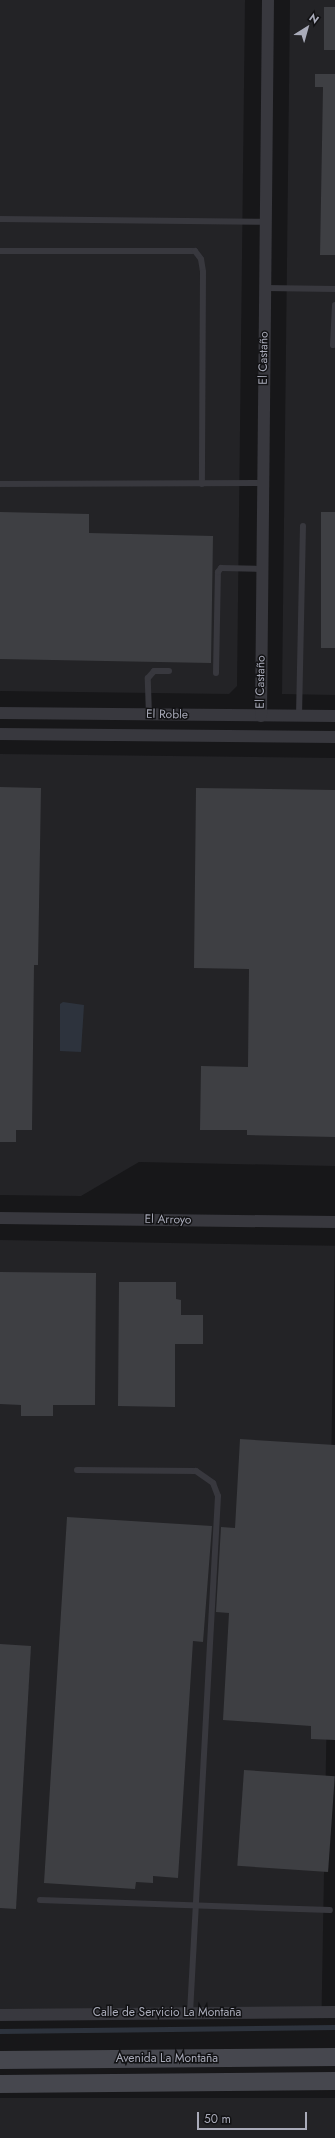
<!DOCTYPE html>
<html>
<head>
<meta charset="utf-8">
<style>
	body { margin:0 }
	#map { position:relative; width:335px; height:2138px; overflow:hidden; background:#171719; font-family:Jost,sans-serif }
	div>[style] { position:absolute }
	.built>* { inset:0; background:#232326; transform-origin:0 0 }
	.water>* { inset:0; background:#2d333d }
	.stream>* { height:4.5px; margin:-2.25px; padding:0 2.25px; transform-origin:2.25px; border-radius:2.25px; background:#2d333d }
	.building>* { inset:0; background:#3e3f43; transform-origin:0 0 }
	.service>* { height:6px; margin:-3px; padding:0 3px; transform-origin:3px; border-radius:3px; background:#38383e }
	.minor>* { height:12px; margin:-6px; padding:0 6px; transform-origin:6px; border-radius:6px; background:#38383e }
	.secondary>* { height:18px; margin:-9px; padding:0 9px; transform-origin:9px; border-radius:9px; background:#46474e }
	span { translate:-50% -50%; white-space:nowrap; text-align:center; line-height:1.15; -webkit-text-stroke:3px #121214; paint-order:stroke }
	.street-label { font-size:12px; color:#a9abb9 }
	.north { position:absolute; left:287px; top:8px; width:40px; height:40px; -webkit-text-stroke:3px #121214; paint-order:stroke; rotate:37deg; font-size:11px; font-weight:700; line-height:16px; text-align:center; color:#a9abb9 }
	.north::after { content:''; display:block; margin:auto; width:14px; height:18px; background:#a9abb9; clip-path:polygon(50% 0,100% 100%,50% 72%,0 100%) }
	.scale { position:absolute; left:197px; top:2112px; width:110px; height:18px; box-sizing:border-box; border:2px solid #a9abb9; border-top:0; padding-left:5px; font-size:12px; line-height:14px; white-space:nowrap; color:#a9abb9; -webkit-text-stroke:3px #121214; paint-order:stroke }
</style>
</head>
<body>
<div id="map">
	<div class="built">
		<i style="clip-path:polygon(0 0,245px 0,237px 686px,229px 694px,0 691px)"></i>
		<i style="clip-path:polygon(290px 0,335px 0,335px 695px,282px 694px)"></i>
		<i style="clip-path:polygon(0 754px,335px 758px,335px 1166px,139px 1162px,81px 1196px,0 1195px)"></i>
		<i style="left:0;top:1240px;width:335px;height:769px;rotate:1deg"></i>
		<i style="left:0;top:2098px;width:335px;height:40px"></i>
	</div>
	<div class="water">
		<i style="clip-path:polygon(63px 1002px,84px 1005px,81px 1052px,60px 1051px,60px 1004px)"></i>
	</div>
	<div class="stream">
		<i style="left:0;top:2031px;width:335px;rotate:-0.7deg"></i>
	</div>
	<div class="building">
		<i style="left:324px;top:7px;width:11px;height:43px"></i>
		<i style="clip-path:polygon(315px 74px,335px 74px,335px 255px,320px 255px,323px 87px,315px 87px)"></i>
		<i style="clip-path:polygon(0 512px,89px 514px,89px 533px,213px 536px,211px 663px,0 659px)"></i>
		<i style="left:321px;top:512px;width:14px;height:136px"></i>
		<i style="clip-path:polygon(0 787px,41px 788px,38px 965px,34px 965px,32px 1130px,16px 1130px,16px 1142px,0 1142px)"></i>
		<i style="clip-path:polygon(196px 788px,335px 790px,335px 1137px,247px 1135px,247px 1130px,200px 1130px,201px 1066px,248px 1067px,249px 969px,194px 968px)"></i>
		<i style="clip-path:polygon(0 1272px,96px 1273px,95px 1405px,53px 1405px,53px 1416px,21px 1416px,21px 1405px,0 1404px)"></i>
		<i style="clip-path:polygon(119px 1282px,176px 1282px,176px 1299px,181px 1300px,181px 1315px,203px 1315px,203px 1344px,175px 1344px,175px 1407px,118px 1406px)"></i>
		<i style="clip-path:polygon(240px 1439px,335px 1445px,335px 1740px,311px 1739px,311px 1726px,223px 1720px,229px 1613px,216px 1612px,221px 1527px,235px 1528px)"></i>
		<i style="clip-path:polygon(67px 1517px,212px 1526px,203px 1642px,193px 1641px,178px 1878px,153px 1876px,153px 1883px,136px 1882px,135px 1889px,44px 1883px)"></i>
		<i style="clip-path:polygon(0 1644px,31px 1646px,16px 1909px,0 1908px)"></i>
		<i style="left:244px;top:1770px;width:91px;height:96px;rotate:4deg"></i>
	</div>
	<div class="service">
		<i style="left:0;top:219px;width:265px;rotate:0.6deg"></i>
		<i style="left:0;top:251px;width:195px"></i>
		<i style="left:195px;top:251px;width:10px;rotate:53deg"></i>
		<i style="left:201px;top:259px;width:13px;rotate:81deg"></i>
		<i style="left:203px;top:272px;width:212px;rotate:90.3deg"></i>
		<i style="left:265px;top:288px;width:70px;rotate:0.8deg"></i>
		<i style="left:333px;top:345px;width:40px;rotate:-87.1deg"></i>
		<i style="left:0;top:484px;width:263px;rotate:-0.2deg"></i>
		<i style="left:216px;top:673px;width:101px;rotate:-88.9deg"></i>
		<i style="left:218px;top:572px;width:5px;rotate:-53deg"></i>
		<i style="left:221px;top:568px;width:41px;rotate:1.4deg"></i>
		<i style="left:149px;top:715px;width:37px;rotate:-92deg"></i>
		<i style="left:148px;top:678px;width:9px;rotate:-49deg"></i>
		<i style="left:154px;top:671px;width:15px"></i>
		<i style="left:299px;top:716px;width:190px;rotate:-88.8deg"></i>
		<i style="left:77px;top:1470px;width:119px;rotate:0.5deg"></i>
		<i style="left:196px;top:1471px;width:21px;rotate:35deg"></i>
		<i style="left:213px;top:1483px;width:14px;rotate:69deg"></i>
		<i style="left:218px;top:1496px;width:518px;rotate:93.1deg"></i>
		<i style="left:40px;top:1900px;width:290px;rotate:2deg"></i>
	</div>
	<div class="minor">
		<i style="left:0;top:713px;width:335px;rotate:0.5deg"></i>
		<i style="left:261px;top:716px;width:716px;rotate:-89.44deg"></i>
		<i style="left:0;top:734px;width:335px;rotate:0.5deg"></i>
		<i style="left:0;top:1218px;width:335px;rotate:0.7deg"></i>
		<i style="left:0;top:2015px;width:335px;rotate:-0.5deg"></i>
	</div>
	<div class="secondary">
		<i style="left:0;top:2060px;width:335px;rotate:-0.5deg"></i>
		<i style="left:0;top:2084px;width:335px;rotate:-0.5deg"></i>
	</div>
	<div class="street-label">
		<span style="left:264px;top:358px;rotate:-89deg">El Castaño</span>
		<span style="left:261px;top:682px;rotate:-89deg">El Castaño</span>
		<span style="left:167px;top:715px;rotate:1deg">El Roble</span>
		<span style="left:168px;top:1220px;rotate:1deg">El Arroyo</span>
		<span style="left:167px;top:2013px">Calle de Servicio La Montaña</span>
		<span style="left:167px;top:2059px">Avenida La Montaña</span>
	</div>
	<div class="north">N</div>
	<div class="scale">50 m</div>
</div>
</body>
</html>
